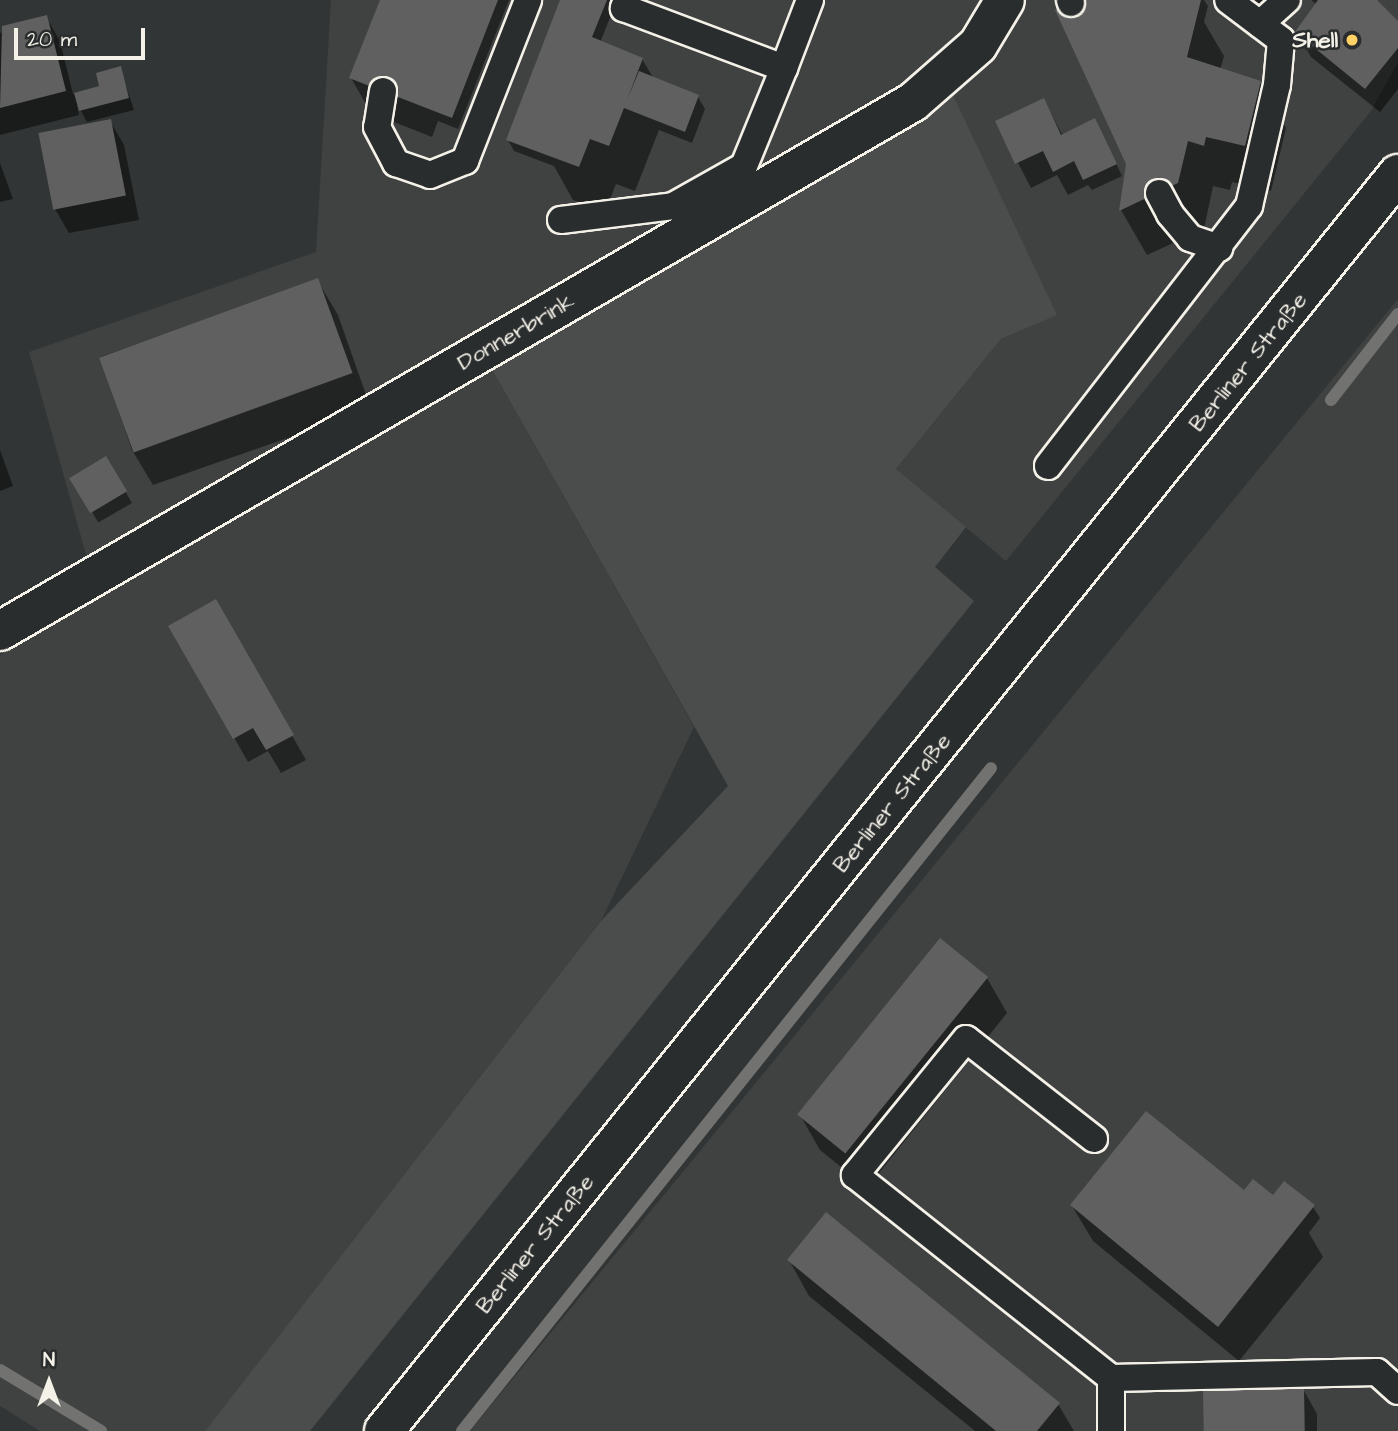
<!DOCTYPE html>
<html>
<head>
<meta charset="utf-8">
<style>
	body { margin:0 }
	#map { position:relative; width:1398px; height:1431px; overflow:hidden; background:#323535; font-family:"Architects Daughter",sans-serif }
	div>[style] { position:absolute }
	.built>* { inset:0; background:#404242 }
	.green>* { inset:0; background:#4b4d4c }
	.shadow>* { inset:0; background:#0007; transform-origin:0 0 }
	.stream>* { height:12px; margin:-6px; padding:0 6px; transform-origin:6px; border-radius:6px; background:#727370 }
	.building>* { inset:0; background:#5f605f; transform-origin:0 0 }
	.roads { filter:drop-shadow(2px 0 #f4f1e8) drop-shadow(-2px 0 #f4f1e8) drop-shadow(0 2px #f4f1e8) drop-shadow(0 -2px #f4f1e8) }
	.service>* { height:26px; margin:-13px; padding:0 13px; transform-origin:13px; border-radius:13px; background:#2a2d2e }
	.minor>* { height:38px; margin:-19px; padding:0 19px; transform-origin:19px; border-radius:19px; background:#2a2d2e }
	.primary>* { height:38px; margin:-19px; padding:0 19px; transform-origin:19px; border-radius:19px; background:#2a2d2e }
	.dots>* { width:19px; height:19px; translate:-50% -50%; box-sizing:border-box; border:4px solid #2a2d2e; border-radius:50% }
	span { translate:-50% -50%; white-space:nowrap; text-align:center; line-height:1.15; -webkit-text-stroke:5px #2a2d2e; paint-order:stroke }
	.poi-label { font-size:23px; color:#f4f1e8; font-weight:700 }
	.right { translate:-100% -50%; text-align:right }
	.street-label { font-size:23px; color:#f4f1e8 }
	.north { position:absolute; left:14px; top:1347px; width:70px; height:70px; -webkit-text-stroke:5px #2a2d2e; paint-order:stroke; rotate:0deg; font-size:19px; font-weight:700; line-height:28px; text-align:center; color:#f4f1e8 }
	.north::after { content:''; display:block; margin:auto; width:24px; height:32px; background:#f4f1e8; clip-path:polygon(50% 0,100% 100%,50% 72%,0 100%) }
	.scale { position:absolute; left:14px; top:28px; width:131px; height:32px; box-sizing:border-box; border:4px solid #f4f1e8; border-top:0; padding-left:9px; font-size:21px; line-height:24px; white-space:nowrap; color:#f4f1e8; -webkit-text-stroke:5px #2a2d2e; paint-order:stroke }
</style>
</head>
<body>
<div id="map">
	<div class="built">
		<i style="clip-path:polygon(331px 0,981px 0,952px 43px,920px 73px,801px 156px,475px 333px,87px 558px,29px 352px,316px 252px)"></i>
		<i style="clip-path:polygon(1025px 0,1398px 0,1398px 62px,1371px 111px,1006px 561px,896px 469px,1001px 339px,1056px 315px,953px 95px,990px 53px)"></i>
		<i style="clip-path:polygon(1398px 299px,1398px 1431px,470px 1431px,659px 1201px)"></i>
		<i style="clip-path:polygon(490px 366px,694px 727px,601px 921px,205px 1431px,40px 1431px,0 1406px,0 655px)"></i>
	</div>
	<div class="green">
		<i style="clip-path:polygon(953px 95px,1057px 315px,1001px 339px,896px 469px,966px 527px,935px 567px,974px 601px,310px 1431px,205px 1431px,601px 921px,728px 786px,490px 366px,917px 123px)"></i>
	</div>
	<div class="shadow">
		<i style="clip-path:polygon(381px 0,509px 0,458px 129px,438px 121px,432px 137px,371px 113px,351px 78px)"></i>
		<i style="clip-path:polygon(562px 0,617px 0,600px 43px,642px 59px,654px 79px,698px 97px,705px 109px,692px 143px,659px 130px,635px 191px,616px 184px,605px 212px,573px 200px,554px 166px,514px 151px,508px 140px)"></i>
		<i style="clip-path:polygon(1082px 0,1204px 0,1208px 6px,1204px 22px,1224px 56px,1220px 70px,1260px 82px,1286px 128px,1271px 191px,1232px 182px,1230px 190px,1213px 186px,1204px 229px,1147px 255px,1121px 210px,1128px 163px)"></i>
		<i style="clip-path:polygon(1244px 0,1279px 0,1266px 17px)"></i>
		<i style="clip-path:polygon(1311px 0,1372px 0,1398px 23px,1398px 89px,1380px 112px,1311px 57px,1297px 32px,1320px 7px)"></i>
		<i style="clip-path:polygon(46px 17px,60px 41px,73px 94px,102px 87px,120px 68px,134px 110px,87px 122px,77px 104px,79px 115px,0 135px,0 33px)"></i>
		<i style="clip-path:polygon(1044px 100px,1063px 136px,1101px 132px,1122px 176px,1092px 190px,1088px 185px,1068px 195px,1057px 175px,1031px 188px,997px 122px)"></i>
		<i style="clip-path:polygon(110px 121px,124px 145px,139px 220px,69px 233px,55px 209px,41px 134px)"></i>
		<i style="clip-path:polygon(0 163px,13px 199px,0 202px)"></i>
		<i style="clip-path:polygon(317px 280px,338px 315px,371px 409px,153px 485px,132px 450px,100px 357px)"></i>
		<i style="clip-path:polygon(0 450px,13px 486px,0 491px)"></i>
		<i style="left:106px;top:458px;width:52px;height:39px;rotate:60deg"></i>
		<i style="clip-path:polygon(215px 601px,306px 760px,281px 773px,268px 751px,248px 762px,171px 627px)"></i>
		<i style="clip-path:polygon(987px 978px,1007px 1013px,867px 1188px,820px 1150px,800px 1115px)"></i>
		<i style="clip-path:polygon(1244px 1193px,1313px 1207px,1320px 1218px,1309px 1233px,1323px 1257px,1239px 1361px,1093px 1241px,1072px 1206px)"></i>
		<i style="clip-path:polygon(789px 1260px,1058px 1404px,1074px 1431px,975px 1431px,809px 1296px)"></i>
		<i style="clip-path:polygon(1303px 1389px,1317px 1414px,1317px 1431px,1206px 1431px)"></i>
	</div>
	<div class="stream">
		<i style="left:1331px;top:400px;width:109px;rotate:-52.1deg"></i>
		<i style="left:0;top:1370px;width:118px;rotate:31.1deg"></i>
		<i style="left:462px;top:1431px;width:848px;rotate:-51.41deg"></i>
	</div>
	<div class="building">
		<i style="clip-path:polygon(380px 0,498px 0,452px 118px,349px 78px)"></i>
		<i style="clip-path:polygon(560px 0,607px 0,592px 37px,643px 58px,627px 100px,639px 71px,699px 95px,685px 132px,624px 108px,609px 146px,590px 139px,579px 167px,506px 140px)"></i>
		<i style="clip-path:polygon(1078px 0,1201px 0,1187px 57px,1261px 81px,1245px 146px,1206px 137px,1204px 146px,1188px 141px,1178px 183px,1119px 211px,1126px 164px,1055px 10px)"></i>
		<i style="clip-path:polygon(1318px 0,1377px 0,1398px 21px,1398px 48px,1365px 89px,1295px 32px)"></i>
		<i style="clip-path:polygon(47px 15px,66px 91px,0 108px,2px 26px)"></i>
		<i style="clip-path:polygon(121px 66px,129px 98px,79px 111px,74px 93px,99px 86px,96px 73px)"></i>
		<i style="clip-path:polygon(1044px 98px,1061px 135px,1095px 118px,1117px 164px,1083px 180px,1074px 161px,1053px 172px,1043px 151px,1015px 164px,995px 121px)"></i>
		<i style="left:111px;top:119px;width:78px;height:74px;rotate:79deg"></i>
		<i style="left:318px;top:278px;width:101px;height:233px;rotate:70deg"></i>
		<i style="left:106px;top:456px;width:41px;height:43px;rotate:59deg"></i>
		<i style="clip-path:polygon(216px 599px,294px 735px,266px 750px,253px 728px,233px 739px,168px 626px)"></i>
		<i style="left:940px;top:938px;width:62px;height:227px;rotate:39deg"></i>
		<i style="clip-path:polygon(1146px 1111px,1244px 1190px,1253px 1179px,1273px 1195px,1284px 1181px,1315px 1205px,1218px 1327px,1070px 1205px)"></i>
		<i style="clip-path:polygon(826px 1212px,1060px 1403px,1037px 1431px,996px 1431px,787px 1260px)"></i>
		<i style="left:1304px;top:1388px;width:43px;height:101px;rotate:89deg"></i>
	</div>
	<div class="roads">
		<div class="service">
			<i style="left:627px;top:0;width:9px;rotate:111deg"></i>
			<i style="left:624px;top:8px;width:171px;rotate:20.6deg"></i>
			<i style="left:784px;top:68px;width:73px;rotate:-69.1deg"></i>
			<i style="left:1070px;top:0;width:3px;rotate:72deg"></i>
			<i style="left:1260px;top:24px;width:36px;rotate:-42deg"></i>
			<i style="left:383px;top:91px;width:36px;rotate:99deg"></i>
			<i style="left:377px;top:127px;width:41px;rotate:62.2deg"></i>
			<i style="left:396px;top:163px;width:36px;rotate:19deg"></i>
			<i style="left:430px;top:175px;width:38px;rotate:-22deg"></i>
			<i style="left:465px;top:161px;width:173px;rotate:-68.6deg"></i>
			<i style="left:1159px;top:193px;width:24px;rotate:62deg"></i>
			<i style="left:1170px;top:214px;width:31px;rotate:50deg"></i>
			<i style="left:1190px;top:238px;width:31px;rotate:19deg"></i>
			<i style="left:561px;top:220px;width:113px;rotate:-7.1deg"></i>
			<i style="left:673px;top:206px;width:81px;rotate:-29.4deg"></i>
			<i style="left:744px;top:166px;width:106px;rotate:-67.8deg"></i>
			<i style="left:1048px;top:466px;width:329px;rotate:-52.3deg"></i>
			<i style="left:1249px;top:206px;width:124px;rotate:-77deg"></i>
			<i style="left:1277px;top:85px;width:45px;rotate:-84.9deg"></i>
			<i style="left:1281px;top:40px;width:66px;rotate:-143deg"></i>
			<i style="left:1094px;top:1139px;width:162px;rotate:-142deg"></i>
			<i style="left:966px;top:1039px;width:176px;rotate:129.2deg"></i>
			<i style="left:855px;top:1175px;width:327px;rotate:38.4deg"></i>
			<i style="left:1111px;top:1378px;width:53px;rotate:90deg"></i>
			<i style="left:1111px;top:1378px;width:266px;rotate:-1.3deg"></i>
			<i style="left:1377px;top:1372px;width:28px;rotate:42deg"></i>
		</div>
		<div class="minor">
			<i style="left:0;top:631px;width:1055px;rotate:-30.09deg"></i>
			<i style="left:913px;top:102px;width:86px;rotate:-41.2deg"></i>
			<i style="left:978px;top:45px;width:52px;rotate:-59deg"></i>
		</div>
		<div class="primary">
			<i style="left:384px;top:1431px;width:1615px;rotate:-51.11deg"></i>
		</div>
	</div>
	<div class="dots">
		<i style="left:1352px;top:40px;background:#ffd166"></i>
	</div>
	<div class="poi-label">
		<span class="right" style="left:1338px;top:40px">Shell</span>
	</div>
	<div class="street-label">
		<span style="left:516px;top:332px;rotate:-30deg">Donnerbrink</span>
		<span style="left:1248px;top:362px;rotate:-51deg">Berliner Straße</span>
		<span style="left:892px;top:803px;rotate:-51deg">Berliner Straße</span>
		<span style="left:535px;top:1244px;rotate:-51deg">Berliner Straße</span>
	</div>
	<div class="north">N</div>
	<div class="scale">20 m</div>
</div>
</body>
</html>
